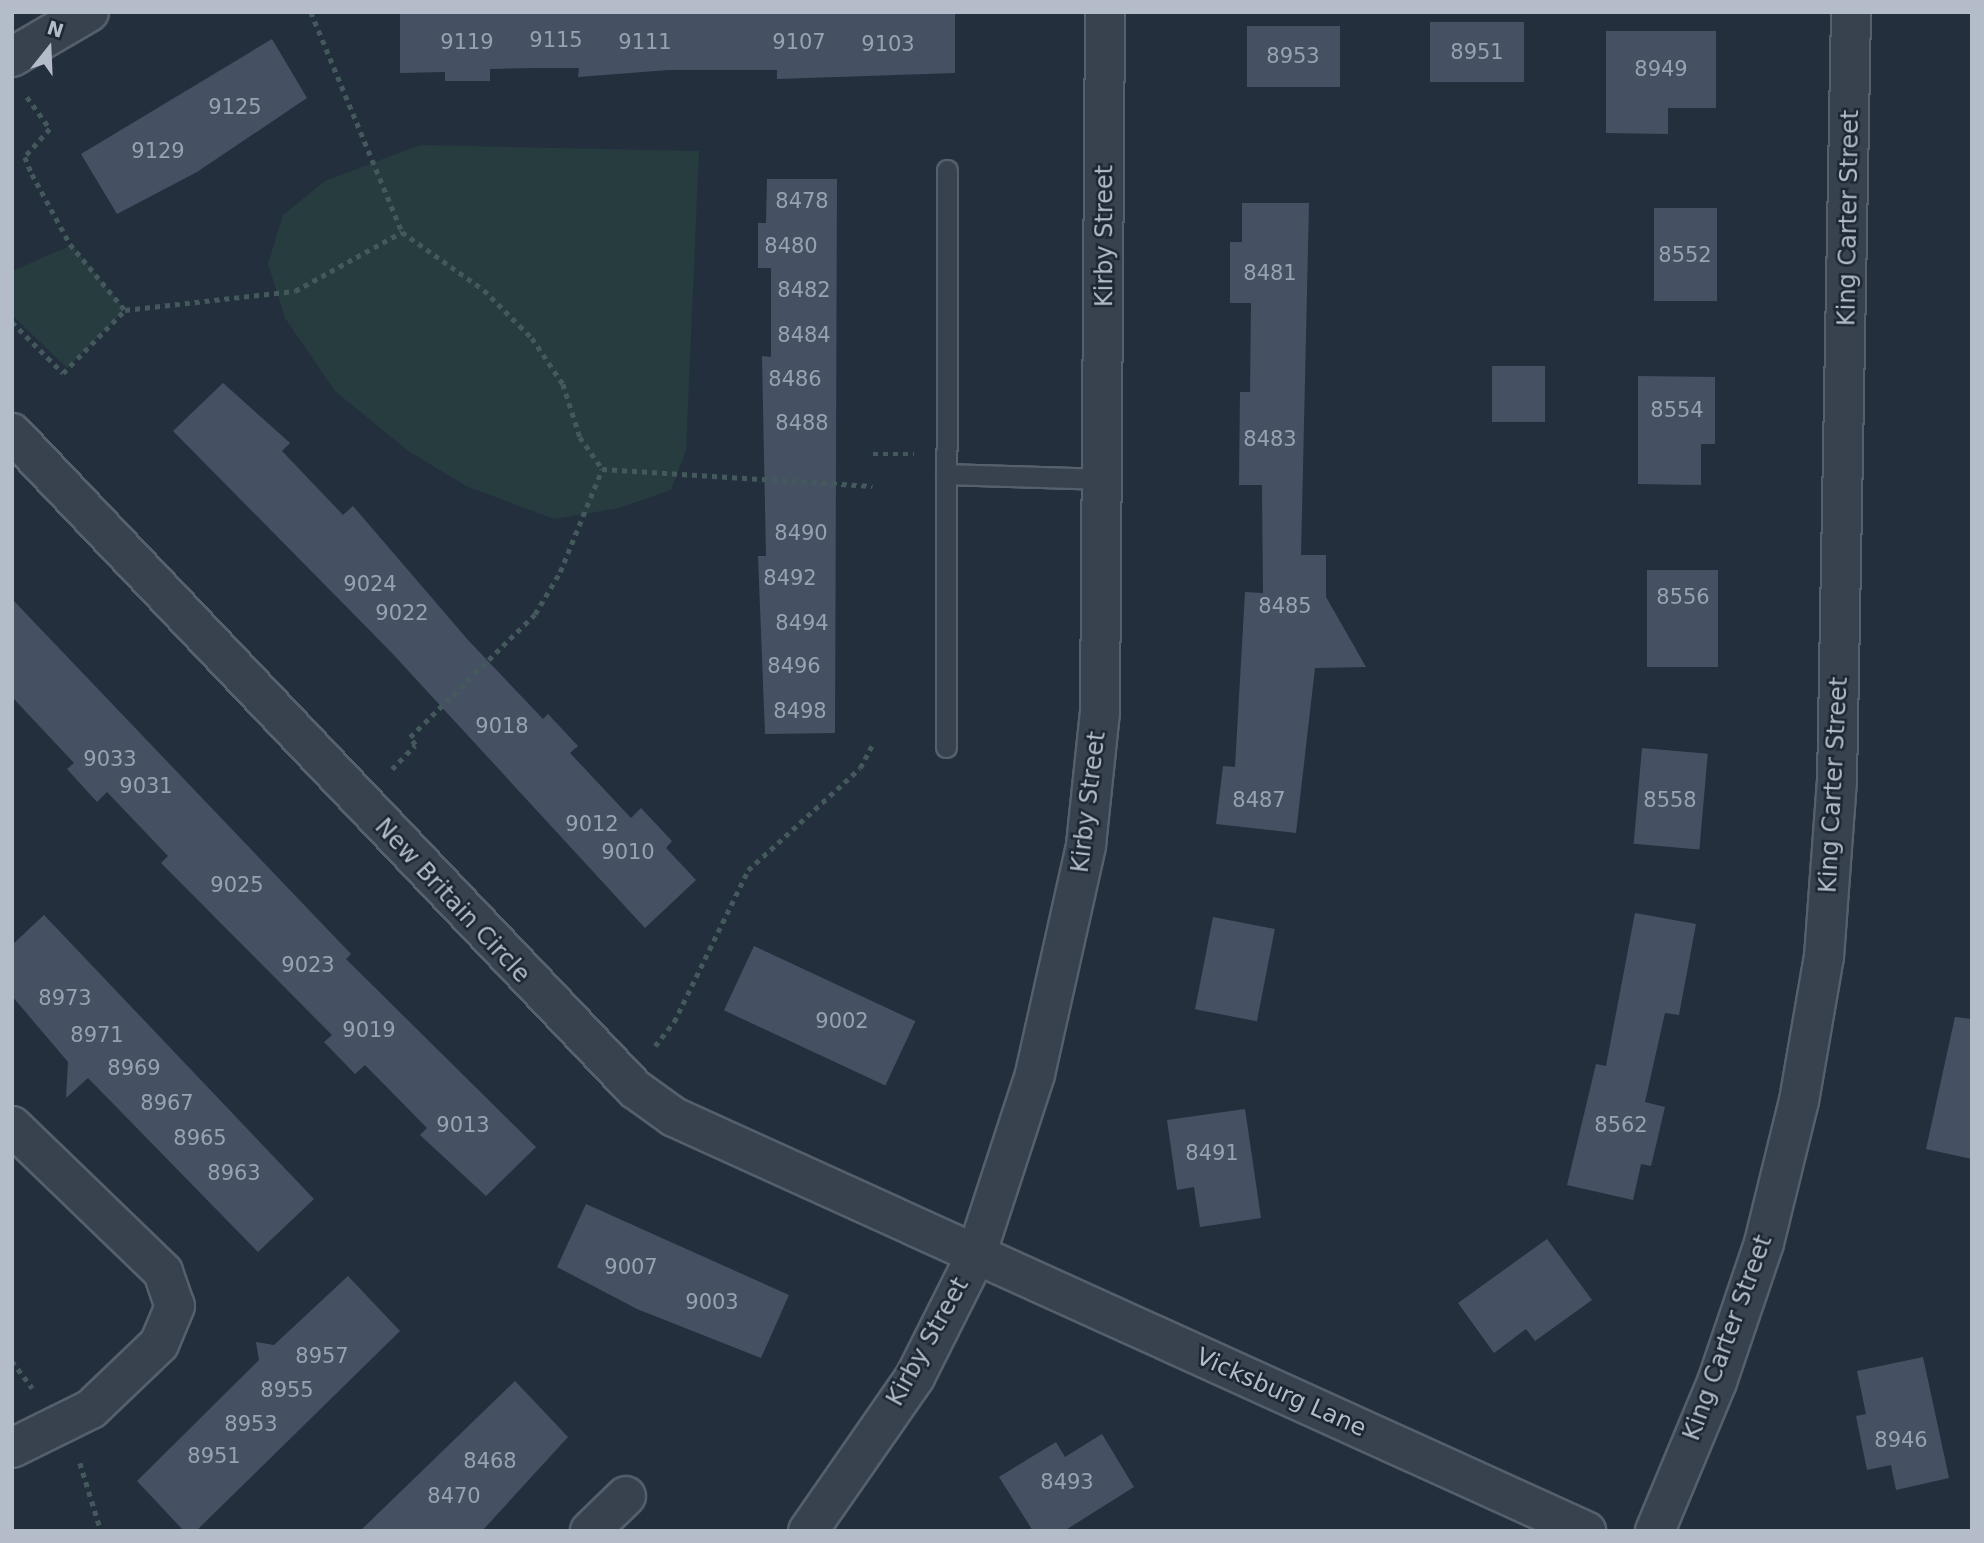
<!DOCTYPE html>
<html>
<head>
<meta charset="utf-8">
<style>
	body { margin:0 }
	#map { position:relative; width:1984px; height:1543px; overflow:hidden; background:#242f3e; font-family:"DejaVu Sans",sans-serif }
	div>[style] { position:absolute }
	.green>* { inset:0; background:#263c3f }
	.building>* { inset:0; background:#455162; transform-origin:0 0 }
	.path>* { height:4.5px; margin-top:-2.25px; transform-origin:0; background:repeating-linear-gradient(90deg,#44595c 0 5px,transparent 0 10px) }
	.roads { filter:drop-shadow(2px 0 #565f6c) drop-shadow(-2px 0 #565f6c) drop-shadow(0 2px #565f6c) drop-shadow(0 -2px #565f6c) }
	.lane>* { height:19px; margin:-9.5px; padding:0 9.5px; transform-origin:9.5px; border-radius:9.5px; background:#38414e }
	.street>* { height:38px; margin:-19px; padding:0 19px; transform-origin:19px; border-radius:19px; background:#38414e }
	span { translate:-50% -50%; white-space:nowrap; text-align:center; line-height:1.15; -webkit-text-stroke:5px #1d2633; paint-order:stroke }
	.number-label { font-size:21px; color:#98a1af }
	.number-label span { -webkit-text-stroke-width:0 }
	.street-label { font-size:24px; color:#b4bcc9 }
	.frame { position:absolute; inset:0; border:14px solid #b4bcc9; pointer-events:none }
	.north { position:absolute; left:14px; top:14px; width:70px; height:70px; -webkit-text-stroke:5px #1d2633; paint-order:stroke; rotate:18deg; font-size:19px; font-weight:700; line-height:28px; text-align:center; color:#b4bcc9 }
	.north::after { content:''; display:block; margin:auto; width:24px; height:32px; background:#b4bcc9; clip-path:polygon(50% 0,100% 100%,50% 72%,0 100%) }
</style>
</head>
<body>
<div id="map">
	<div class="green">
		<i style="clip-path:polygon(420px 145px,699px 151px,686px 451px,671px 490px,619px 508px,554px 519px,466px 486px,407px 450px,335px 391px,285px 318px,268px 264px,283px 215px,325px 181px)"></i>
		<i style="clip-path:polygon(72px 245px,125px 310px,67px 368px,12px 315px,12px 271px)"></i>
	</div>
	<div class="building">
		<i style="clip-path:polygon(400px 12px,955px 12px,955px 73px,777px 79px,777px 70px,668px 70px,578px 77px,579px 68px,534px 68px,490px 69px,490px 81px,445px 81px,445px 72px,400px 73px)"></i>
		<i style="left:1430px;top:22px;width:94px;height:60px"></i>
		<i style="left:1247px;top:26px;width:93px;height:61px"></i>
		<i style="clip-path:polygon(1606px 31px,1716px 31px,1716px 108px,1668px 108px,1668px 134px,1606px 133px)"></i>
		<i style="clip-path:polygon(272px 39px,307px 98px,197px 172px,117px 214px,81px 154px)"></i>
		<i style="clip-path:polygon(767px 179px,837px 179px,835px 733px,765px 734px,758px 556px,766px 556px,762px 356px,771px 357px,771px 268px,758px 268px,758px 223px,766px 223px)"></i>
		<i style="clip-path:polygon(1242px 203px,1309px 203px,1301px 555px,1326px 555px,1326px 597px,1366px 667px,1315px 668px,1296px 833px,1216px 824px,1223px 766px,1235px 767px,1245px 592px,1263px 593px,1262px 485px,1239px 485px,1240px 392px,1250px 392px,1251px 303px,1230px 303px,1230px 242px,1242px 242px)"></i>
		<i style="left:1654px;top:208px;width:63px;height:93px"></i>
		<i style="left:1492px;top:366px;width:53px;height:56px"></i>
		<i style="clip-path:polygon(1638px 376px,1715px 377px,1715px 444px,1701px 444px,1701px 485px,1638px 484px)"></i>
		<i style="clip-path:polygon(223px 383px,290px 443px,282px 451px,343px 515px,353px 506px,468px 640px,543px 719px,548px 714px,578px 746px,570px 753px,631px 818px,641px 808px,672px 841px,666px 848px,696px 880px,645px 928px,391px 652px,173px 431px)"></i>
		<i style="left:1647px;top:570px;width:71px;height:97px"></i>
		<i style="clip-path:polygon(12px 599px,351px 954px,346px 959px,536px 1147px,486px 1196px,420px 1135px,427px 1128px,365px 1065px,355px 1074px,324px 1042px,332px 1035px,161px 863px,168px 856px,107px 792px,97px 802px,67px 769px,74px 763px,12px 697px)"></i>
		<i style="left:1642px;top:748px;width:66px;height:96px;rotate:5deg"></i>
		<i style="clip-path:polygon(1635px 913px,1696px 924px,1679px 1015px,1665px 1013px,1645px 1102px,1665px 1107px,1651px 1166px,1641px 1164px,1633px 1200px,1567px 1185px,1596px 1064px,1606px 1066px)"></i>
		<i style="clip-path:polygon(44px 915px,314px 1199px,258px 1252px,88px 1078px,66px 1098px,68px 1062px,12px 996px,12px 945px)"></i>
		<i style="left:1213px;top:917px;width:63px;height:94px;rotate:11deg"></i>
		<i style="left:754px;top:946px;width:178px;height:71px;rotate:25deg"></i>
		<i style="clip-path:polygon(1955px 1017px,1972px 1019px,1972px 1159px,1926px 1149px)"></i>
		<i style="clip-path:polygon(1245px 1109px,1261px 1218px,1200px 1227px,1194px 1187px,1177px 1190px,1167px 1120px)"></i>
		<i style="clip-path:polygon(586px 1204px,789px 1295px,761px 1358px,637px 1309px,557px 1267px)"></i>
		<i style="clip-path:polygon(1547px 1239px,1592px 1300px,1535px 1341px,1526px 1329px,1494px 1353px,1458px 1303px)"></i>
		<i style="clip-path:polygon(348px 1276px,400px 1331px,196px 1531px,184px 1531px,137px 1481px,259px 1360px,256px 1342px,274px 1345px)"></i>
		<i style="clip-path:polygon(1923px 1357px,1949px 1478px,1896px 1490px,1891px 1465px,1867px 1470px,1856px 1416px,1866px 1414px,1857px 1371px)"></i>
		<i style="clip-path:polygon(515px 1381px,568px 1437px,482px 1531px,360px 1531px)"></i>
		<i style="clip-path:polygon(1102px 1434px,1134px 1487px,1064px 1531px,1033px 1531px,999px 1477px,1056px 1442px,1065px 1457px)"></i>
	</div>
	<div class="path">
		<i style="left:311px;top:12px;width:238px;rotate:67.5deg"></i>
		<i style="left:27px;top:97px;width:39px;rotate:54deg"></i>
		<i style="left:50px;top:129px;width:38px;rotate:132deg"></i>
		<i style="left:25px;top:157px;width:18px;rotate:68deg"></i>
		<i style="left:32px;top:174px;width:80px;rotate:61.5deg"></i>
		<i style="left:70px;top:244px;width:86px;rotate:50.2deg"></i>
		<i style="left:12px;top:322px;width:72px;rotate:45deg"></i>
		<i style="left:63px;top:373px;width:88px;rotate:-45.5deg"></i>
		<i style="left:125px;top:310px;width:171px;rotate:-6.4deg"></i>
		<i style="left:295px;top:291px;width:122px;rotate:-28.9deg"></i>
		<i style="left:402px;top:232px;width:100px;rotate:35.3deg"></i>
		<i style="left:484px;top:290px;width:68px;rotate:45deg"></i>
		<i style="left:532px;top:338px;width:55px;rotate:56deg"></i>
		<i style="left:563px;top:384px;width:56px;rotate:72.2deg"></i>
		<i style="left:580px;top:437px;width:39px;rotate:55deg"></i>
		<i style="left:602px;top:469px;width:271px;rotate:3.6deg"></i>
		<i style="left:873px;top:454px;width:41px"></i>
		<i style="left:392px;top:769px;width:33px;rotate:-46deg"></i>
		<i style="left:415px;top:745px;width:9px;rotate:-122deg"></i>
		<i style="left:410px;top:737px;width:175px;rotate:-44.5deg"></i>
		<i style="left:535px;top:614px;width:49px;rotate:-59.2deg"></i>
		<i style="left:560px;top:572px;width:111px;rotate:-67.8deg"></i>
		<i style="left:655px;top:1046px;width:31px;rotate:-52deg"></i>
		<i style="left:674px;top:1022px;width:169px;rotate:-64deg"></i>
		<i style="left:748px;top:870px;width:151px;rotate:-42.3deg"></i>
		<i style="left:860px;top:768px;width:26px;rotate:-62deg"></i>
		<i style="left:12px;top:1361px;width:34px;rotate:53deg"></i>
		<i style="left:80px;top:1463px;width:71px;rotate:72.8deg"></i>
	</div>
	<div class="roads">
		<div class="lane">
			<i style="left:946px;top:474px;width:158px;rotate:1.8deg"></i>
			<i style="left:946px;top:747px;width:577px;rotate:-89.9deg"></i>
		</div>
		<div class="street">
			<i style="left:12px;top:57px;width:89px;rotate:-30.3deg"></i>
			<i style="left:12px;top:433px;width:905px;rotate:46.48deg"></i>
			<i style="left:635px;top:1089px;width:48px;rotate:35.7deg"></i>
			<i style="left:674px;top:1117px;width:1002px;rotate:24.42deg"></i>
			<i style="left:12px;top:1126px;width:210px;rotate:44deg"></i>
			<i style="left:163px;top:1272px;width:36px;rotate:71deg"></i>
			<i style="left:175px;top:1306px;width:41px;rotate:112.8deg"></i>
			<i style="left:159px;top:1344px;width:94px;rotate:136.3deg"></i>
			<i style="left:91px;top:1409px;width:88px;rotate:153.7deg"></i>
			<i style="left:590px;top:1531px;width:50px;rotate:-44.2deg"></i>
			<i style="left:808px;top:1531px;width:188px;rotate:-55.2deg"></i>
			<i style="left:915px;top:1377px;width:136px;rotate:-63.4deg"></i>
			<i style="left:976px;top:1255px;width:190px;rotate:-71.9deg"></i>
			<i style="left:1035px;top:1074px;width:235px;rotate:-77.4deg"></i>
			<i style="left:1086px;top:845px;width:134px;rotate:-84deg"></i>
			<i style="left:1100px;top:712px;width:700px;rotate:-89.59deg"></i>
			<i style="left:1655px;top:1531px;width:161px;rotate:-67.4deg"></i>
			<i style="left:1717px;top:1382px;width:147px;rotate:-71.3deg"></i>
			<i style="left:1764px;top:1243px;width:146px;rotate:-76.2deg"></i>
			<i style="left:1799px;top:1101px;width:146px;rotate:-80.2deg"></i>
			<i style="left:1824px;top:957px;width:175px;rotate:-85.8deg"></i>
			<i style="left:1837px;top:782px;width:770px;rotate:-88.96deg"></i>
		</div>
	</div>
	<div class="number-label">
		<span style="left:556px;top:40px">9115</span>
		<span style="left:467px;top:42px">9119</span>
		<span style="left:645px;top:42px">9111</span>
		<span style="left:799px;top:42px">9107</span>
		<span style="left:888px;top:44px">9103</span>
		<span style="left:1477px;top:52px">8951</span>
		<span style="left:1293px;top:56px">8953</span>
		<span style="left:1661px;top:69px">8949</span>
		<span style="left:235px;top:107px">9125</span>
		<span style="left:158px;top:151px">9129</span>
		<span style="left:802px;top:201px">8478</span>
		<span style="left:791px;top:246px">8480</span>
		<span style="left:1685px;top:255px">8552</span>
		<span style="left:1270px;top:273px">8481</span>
		<span style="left:804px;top:290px">8482</span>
		<span style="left:804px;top:335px">8484</span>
		<span style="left:795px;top:379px">8486</span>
		<span style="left:1677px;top:410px">8554</span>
		<span style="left:802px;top:423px">8488</span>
		<span style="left:1270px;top:439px">8483</span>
		<span style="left:801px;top:533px">8490</span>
		<span style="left:790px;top:578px">8492</span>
		<span style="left:370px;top:584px">9024</span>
		<span style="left:1683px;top:597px">8556</span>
		<span style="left:1285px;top:606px">8485</span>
		<span style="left:402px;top:613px">9022</span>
		<span style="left:802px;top:623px">8494</span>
		<span style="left:794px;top:666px">8496</span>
		<span style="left:800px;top:711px">8498</span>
		<span style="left:502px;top:726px">9018</span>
		<span style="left:110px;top:759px">9033</span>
		<span style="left:146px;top:786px">9031</span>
		<span style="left:1259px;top:800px">8487</span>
		<span style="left:1670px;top:800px">8558</span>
		<span style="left:592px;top:824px">9012</span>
		<span style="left:628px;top:852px">9010</span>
		<span style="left:237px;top:885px">9025</span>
		<span style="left:308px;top:965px">9023</span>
		<span style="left:65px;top:998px">8973</span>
		<span style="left:842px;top:1021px">9002</span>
		<span style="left:369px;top:1030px">9019</span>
		<span style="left:97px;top:1035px">8971</span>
		<span style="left:134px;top:1068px">8969</span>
		<span style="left:167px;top:1103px">8967</span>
		<span style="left:463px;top:1125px">9013</span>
		<span style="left:1621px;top:1125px">8562</span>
		<span style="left:200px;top:1138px">8965</span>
		<span style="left:1212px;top:1153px">8491</span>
		<span style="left:234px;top:1173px">8963</span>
		<span style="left:631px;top:1267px">9007</span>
		<span style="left:712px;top:1302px">9003</span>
		<span style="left:322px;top:1356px">8957</span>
		<span style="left:287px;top:1390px">8955</span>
		<span style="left:251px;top:1424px">8953</span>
		<span style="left:1901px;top:1440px">8946</span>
		<span style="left:214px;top:1456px">8951</span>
		<span style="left:490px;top:1461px">8468</span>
		<span style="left:1067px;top:1482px">8493</span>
		<span style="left:454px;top:1496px">8470</span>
	</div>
	<div class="street-label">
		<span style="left:1849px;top:218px;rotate:-89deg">King Carter Street</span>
		<span style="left:1105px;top:236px;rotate:-90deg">Kirby Street</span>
		<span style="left:1834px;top:785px;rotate:-87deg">King Carter Street</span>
		<span style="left:1089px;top:802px;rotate:-83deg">Kirby Street</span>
		<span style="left:452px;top:901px;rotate:47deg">New Britain Circle</span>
		<span style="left:1728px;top:1338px;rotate:-70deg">King Carter Street</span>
		<span style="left:928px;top:1342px;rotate:-61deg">Kirby Street</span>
		<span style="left:1281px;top:1393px;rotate:24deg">Vicksburg Lane</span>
	</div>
	<div class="frame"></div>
	<div class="north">N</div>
</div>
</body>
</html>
